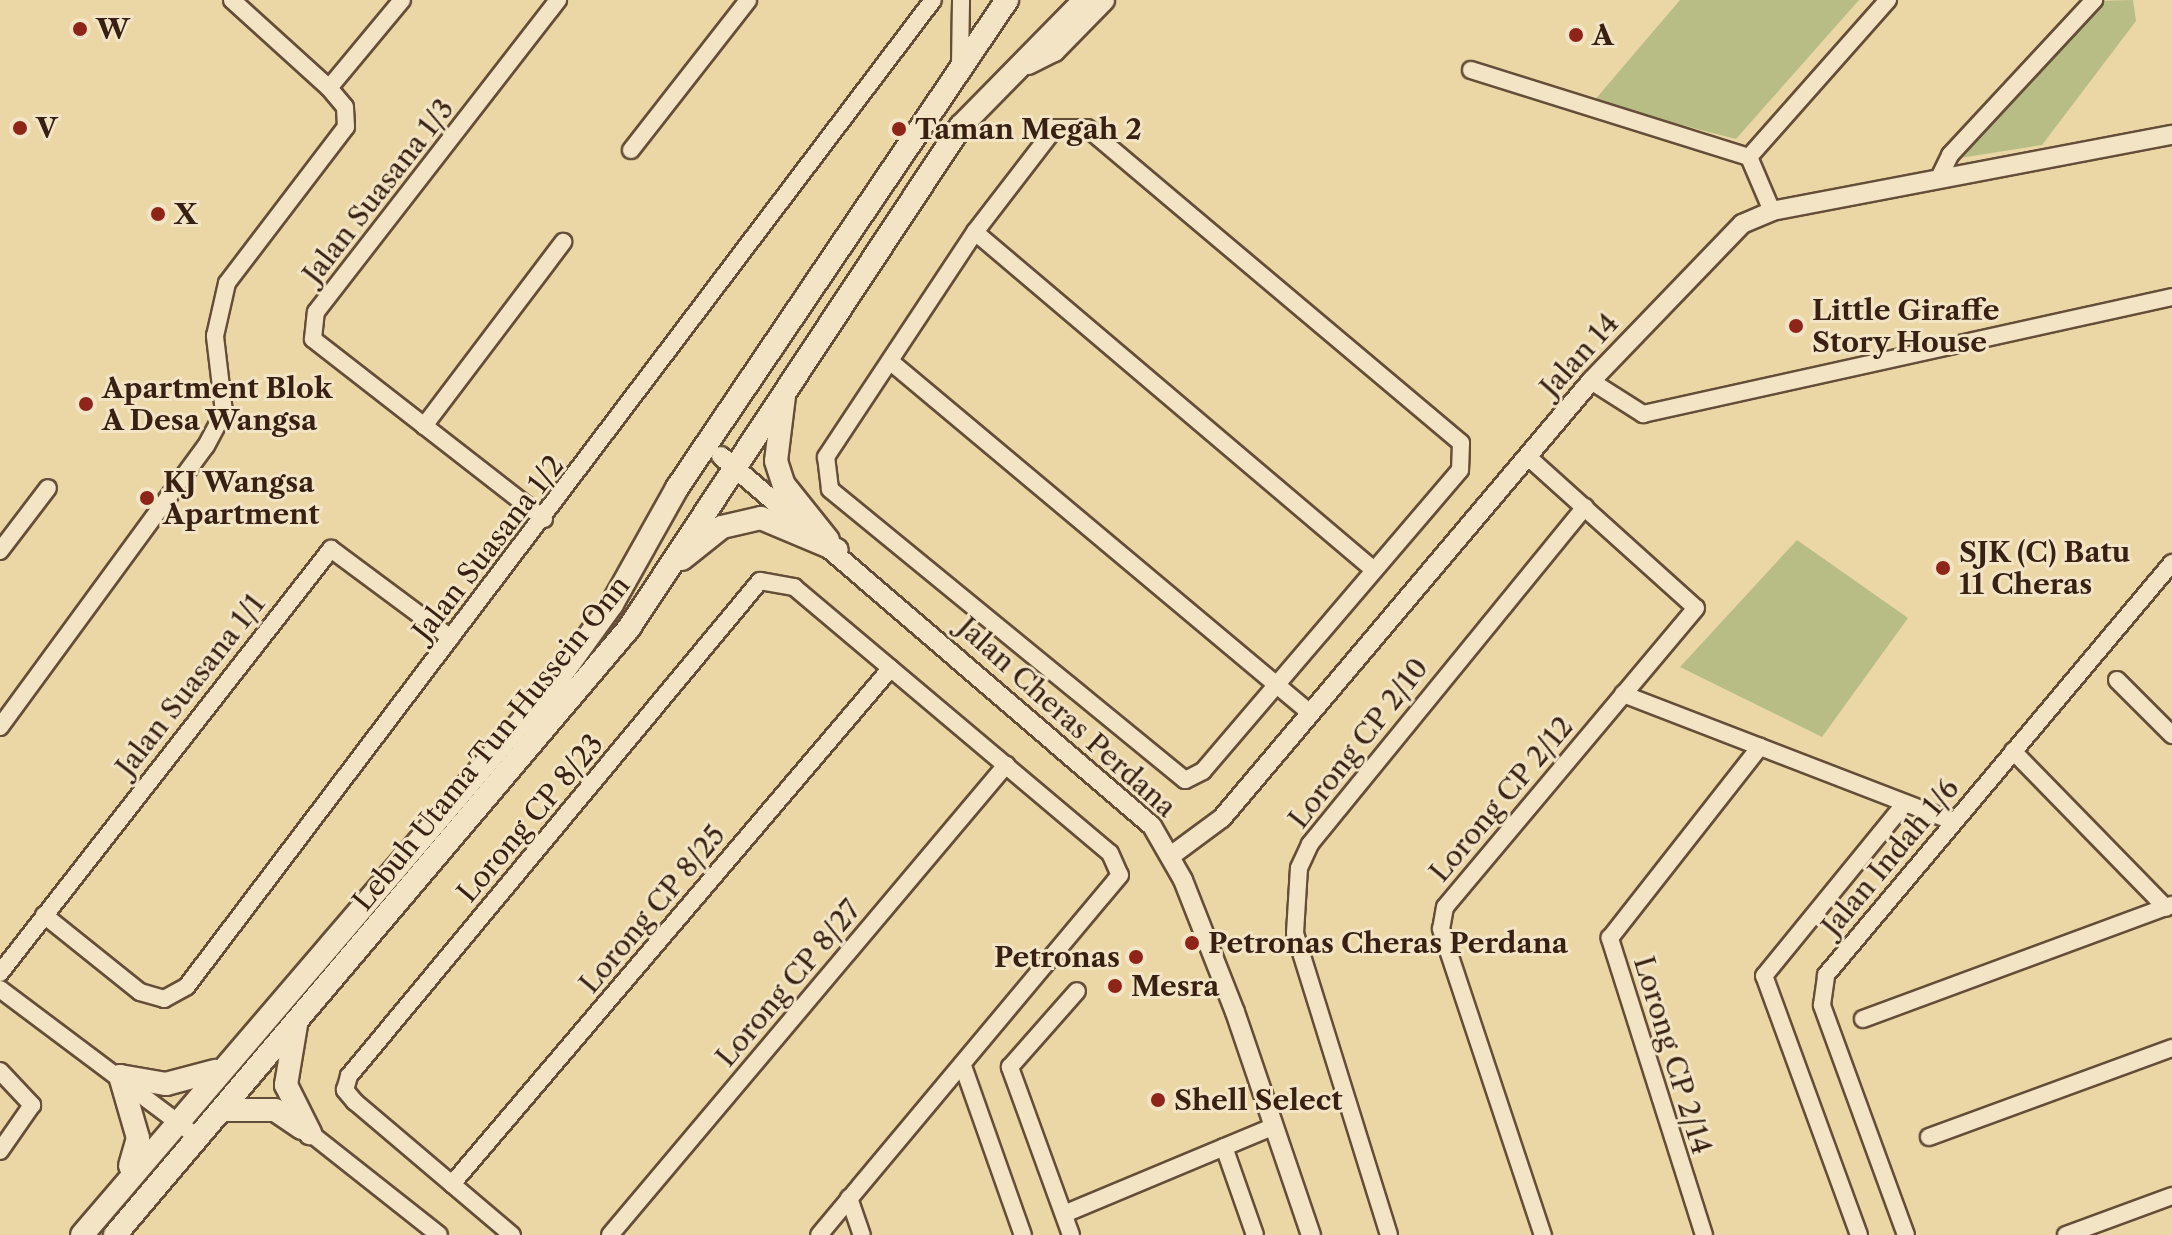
<!DOCTYPE html>
<html>
<head>
<meta charset="utf-8">
<style>
	body { margin:0 }
	#map { position:relative; width:2172px; height:1235px; overflow:hidden; background:#ebd6a6; font-family:"Libre Caslon Text",serif }
	div>[style] { position:absolute }
	.green>* { inset:0; background:#b8bd86 }
	.roads { filter:drop-shadow(2px 0 #654e38) drop-shadow(-2px 0 #654e38) drop-shadow(0 2px #654e38) drop-shadow(0 -2px #654e38) }
	.minor>* { height:16px; margin:-8px; padding:0 8px; transform-origin:8px; border-radius:8px; background:#f2e4c5 }
	.tertiary>* { height:18px; margin:-9px; padding:0 9px; transform-origin:9px; border-radius:9px; background:#f2e4c5 }
	.secondary>* { height:22px; margin:-11px; padding:0 11px; transform-origin:11px; border-radius:11px; background:#f2e4c5 }
	.dots>* { width:22px; height:22px; translate:-50% -50%; box-sizing:border-box; border:4px solid #f2e4c5; border-radius:50% }
	span { translate:-50% -50%; white-space:nowrap; text-align:center; line-height:1.15; -webkit-text-stroke:6px #f2e4c5; paint-order:stroke }
	.poi-label { font-size:28px; color:#382113; font-weight:700 }
	.left { translate:0 -50%; text-align:left }
	.right { translate:-100% -50%; text-align:right }
	.street-label { font-size:28px; color:#382113 }
</style>
</head>
<body>
<div id="map">
	<div class="green">
		<i style="clip-path:polygon(1680px 0,1859px 0,1736px 139px,1593px 102px)"></i>
		<i style="clip-path:polygon(2133px 0,2136px 21px,2042px 145px,1960px 158px,2096px 1px)"></i>
		<i style="clip-path:polygon(1797px 540px,1908px 618px,1822px 737px,1680px 667px)"></i>
	</div>
	<div class="roads">
		<div class="minor">
			<i style="left:960px;top:65px;width:65px;rotate:-89.1deg"></i>
			<i style="left:1471px;top:70px;width:291px;rotate:17.4deg"></i>
			<i style="left:1749px;top:157px;width:59px;rotate:66.9deg"></i>
			<i style="left:329px;top:88px;width:114px;rotate:-50.3deg"></i>
			<i style="left:1055px;top:128px;width:32px"></i>
			<i style="left:1087px;top:128px;width:489px;rotate:40.1deg"></i>
			<i style="left:1461px;top:443px;width:27px;rotate:92deg"></i>
			<i style="left:1460px;top:470px;width:396px;rotate:130.5deg"></i>
			<i style="left:1203px;top:771px;width:20px;rotate:153deg"></i>
			<i style="left:1185px;top:780px;width:459px;rotate:-140.7deg"></i>
			<i style="left:830px;top:489px;width:32px;rotate:-97deg"></i>
			<i style="left:826px;top:457px;width:270px;rotate:-56.5deg"></i>
			<i style="left:975px;top:232px;width:131px;rotate:-52.4deg"></i>
			<i style="left:631px;top:150px;width:190px;rotate:-52deg"></i>
			<i style="left:1749px;top:157px;width:210px;rotate:-48.5deg"></i>
			<i style="left:1938px;top:180px;width:28px;rotate:-64deg"></i>
			<i style="left:1950px;top:155px;width:212px;rotate:-47.1deg"></i>
			<i style="left:975px;top:232px;width:523px;rotate:40.27deg"></i>
			<i style="left:891px;top:362px;width:547px;rotate:39.95deg"></i>
			<i style="left:1591px;top:381px;width:62px;rotate:32.4deg"></i>
			<i style="left:1643px;top:414px;width:542px;rotate:-12.47deg"></i>
			<i style="left:424px;top:426px;width:231px;rotate:-52.9deg"></i>
			<i style="left:1527px;top:456px;width:227px;rotate:42deg"></i>
			<i style="left:1696px;top:608px;width:390px;rotate:130deg"></i>
			<i style="left:1445px;top:907px;width:22px;rotate:100deg"></i>
			<i style="left:1441px;top:929px;width:323px;rotate:71.6deg"></i>
			<i style="left:544px;top:519px;width:293px;rotate:-142.1deg"></i>
			<i style="left:313px;top:339px;width:27px;rotate:-84deg"></i>
			<i style="left:316px;top:312px;width:395px;rotate:-52.2deg"></i>
			<i style="left:0;top:551px;width:79px;rotate:-52.7deg"></i>
			<i style="left:2117px;top:680px;width:78px;rotate:45deg"></i>
			<i style="left:1623px;top:694px;width:353px;rotate:21.1deg"></i>
			<i style="left:0;top:727px;width:348px;rotate:-53.8deg"></i>
			<i style="left:206px;top:446px;width:38px;rotate:-62deg"></i>
			<i style="left:224px;top:412px;width:77px;rotate:-96.8deg"></i>
			<i style="left:215px;top:336px;width:54px;rotate:-77.2deg"></i>
			<i style="left:227px;top:283px;width:196px;rotate:-52.7deg"></i>
			<i style="left:346px;top:127px;width:20px;rotate:-93deg"></i>
			<i style="left:345px;top:107px;width:25px;rotate:-130deg"></i>
			<i style="left:329px;top:88px;width:131px;rotate:-137.8deg"></i>
			<i style="left:2013px;top:751px;width:219px;rotate:45.7deg"></i>
			<i style="left:44px;top:915px;width:123px;rotate:38.7deg"></i>
			<i style="left:140px;top:992px;width:25px;rotate:16deg"></i>
			<i style="left:164px;top:999px;width:26px;rotate:-29deg"></i>
			<i style="left:187px;top:986px;width:1236px;rotate:-52.89deg"></i>
			<i style="left:0;top:973px;width:538px;rotate:-52.02deg"></i>
			<i style="left:331px;top:549px;width:149px;rotate:36.6deg"></i>
			<i style="left:0;top:989px;width:246px;rotate:36.9deg"></i>
			<i style="left:1863px;top:1019px;width:329px;rotate:-20.3deg"></i>
			<i style="left:963px;top:1066px;width:179px;rotate:70.5deg"></i>
			<i style="left:0;top:1071px;width:47px;rotate:46.7deg"></i>
			<i style="left:32px;top:1105px;width:56px;rotate:124.8deg"></i>
			<i style="left:310px;top:1133px;width:164px;rotate:38.3deg"></i>
			<i style="left:1929px;top:1137px;width:259px;rotate:-20.1deg"></i>
			<i style="left:1224px;top:1147px;width:93px;rotate:70.6deg"></i>
			<i style="left:452px;top:1184px;width:677px;rotate:-49.61deg"></i>
			<i style="left:849px;top:1198px;width:39px;rotate:71deg"></i>
			<i style="left:1064px;top:1214px;width:228px;rotate:-22.7deg"></i>
			<i style="left:512px;top:1235px;width:206px;rotate:-139.7deg"></i>
			<i style="left:355px;top:1102px;width:16px;rotate:-130deg"></i>
			<i style="left:345px;top:1090px;width:15px;rotate:-74deg"></i>
			<i style="left:349px;top:1076px;width:643px;rotate:-50.3deg"></i>
			<i style="left:760px;top:581px;width:35px;rotate:10deg"></i>
			<i style="left:794px;top:587px;width:413px;rotate:40.1deg"></i>
			<i style="left:1110px;top:853px;width:24px;rotate:66deg"></i>
			<i style="left:1120px;top:875px;width:469px;rotate:129.9deg"></i>
			<i style="left:610px;top:1235px;width:615px;rotate:-49.88deg"></i>
			<i style="left:1071px;top:1235px;width:179px;rotate:-110deg"></i>
			<i style="left:1010px;top:1067px;width:101px;rotate:-48.6deg"></i>
			<i style="left:1389px;top:1235px;width:316px;rotate:-107.3deg"></i>
			<i style="left:1295px;top:933px;width:65px;rotate:-86.5deg"></i>
			<i style="left:1299px;top:868px;width:26px;rotate:-65deg"></i>
			<i style="left:1310px;top:844px;width:435px;rotate:-50.8deg"></i>
			<i style="left:1704px;top:1235px;width:312px;rotate:-107.6deg"></i>
			<i style="left:1610px;top:938px;width:243px;rotate:-51.9deg"></i>
			<i style="left:1859px;top:1235px;width:276px;rotate:-110.1deg"></i>
			<i style="left:1764px;top:976px;width:223px;rotate:-50.8deg"></i>
			<i style="left:1906px;top:1235px;width:245px;rotate:-110.1deg"></i>
			<i style="left:1822px;top:1005px;width:30px;rotate:-82deg"></i>
			<i style="left:1826px;top:975px;width:538px;rotate:-49.98deg"></i>
			<i style="left:2066px;top:1235px;width:113px;rotate:-20.2deg"></i>
		</div>
		<div class="tertiary">
			<i style="left:721px;top:456px;width:568px;rotate:40.65deg"></i>
			<i style="left:1152px;top:826px;width:62px;rotate:60.1deg"></i>
			<i style="left:1183px;top:880px;width:142px;rotate:68.5deg"></i>
			<i style="left:1235px;top:1012px;width:236px;rotate:71.2deg"></i>
			<i style="left:1172px;top:855px;width:62px;rotate:-36.5deg"></i>
			<i style="left:1222px;top:818px;width:572px;rotate:-49.82deg"></i>
			<i style="left:1591px;top:381px;width:218px;rotate:-46.1deg"></i>
			<i style="left:1742px;top:224px;width:33px;rotate:-23deg"></i>
			<i style="left:1772px;top:211px;width:407px;rotate:-10.8deg"></i>
		</div>
		<div class="secondary">
			<i style="left:1028px;top:63px;width:29px;rotate:-27deg"></i>
			<i style="left:1054px;top:50px;width:70px;rotate:-45.6deg"></i>
			<i style="left:784px;top:396px;width:65px;rotate:97deg"></i>
			<i style="left:776px;top:461px;width:25px;rotate:72deg"></i>
			<i style="left:784px;top:485px;width:70px;rotate:51.3deg"></i>
			<i style="left:682px;top:559px;width:51px;rotate:-38.7deg"></i>
			<i style="left:722px;top:527px;width:40px;rotate:-13deg"></i>
			<i style="left:761px;top:518px;width:82px;rotate:22.8deg"></i>
			<i style="left:296px;top:1025px;width:61px;rotate:99.5deg"></i>
			<i style="left:286px;top:1085px;width:54px;rotate:63.4deg"></i>
			<i style="left:120px;top:1076px;width:65px;rotate:73.8deg"></i>
			<i style="left:138px;top:1138px;width:29px;rotate:106deg"></i>
			<i style="left:120px;top:1076px;width:47px;rotate:9.9deg"></i>
			<i style="left:166px;top:1084px;width:51px;rotate:-14.9deg"></i>
			<i style="left:224px;top:1110px;width:51px"></i>
			<i style="left:275px;top:1110px;width:32px;rotate:34deg"></i>
			<i style="left:82px;top:1235px;width:732px;rotate:-49.43deg"></i>
			<i style="left:558px;top:679px;width:92px;rotate:-54.2deg"></i>
			<i style="left:612px;top:604px;width:133px;rotate:-60.7deg"></i>
			<i style="left:677px;top:488px;width:589px;rotate:-55.93deg"></i>
			<i style="left:115px;top:1235px;width:795px;rotate:-49.74deg"></i>
			<i style="left:629px;top:628px;width:602px;rotate:-56.52deg"></i>
			<i style="left:961px;top:126px;width:177px;rotate:-45.5deg"></i>
		</div>
	</div>
	<div class="dots">
		<i style="left:80px;top:29px;background:#8f2418"></i>
		<i style="left:1576px;top:35px;background:#8f2418"></i>
		<i style="left:20px;top:128px;background:#8f2418"></i>
		<i style="left:899px;top:129px;background:#8f2418"></i>
		<i style="left:158px;top:214px;background:#8f2418"></i>
		<i style="left:1796px;top:326px;background:#8f2418"></i>
		<i style="left:86px;top:404px;background:#8f2418"></i>
		<i style="left:147px;top:498px;background:#8f2418"></i>
		<i style="left:1943px;top:568px;background:#8f2418"></i>
		<i style="left:1192px;top:943px;background:#8f2418"></i>
		<i style="left:1136px;top:957px;background:#8f2418"></i>
		<i style="left:1115px;top:986px;background:#8f2418"></i>
		<i style="left:1158px;top:1100px;background:#8f2418"></i>
	</div>
	<div class="poi-label">
		<span class="left" style="left:96px;top:29px">W</span>
		<span class="left" style="left:1592px;top:35px">A</span>
		<span class="left" style="left:36px;top:128px">V</span>
		<span class="left" style="left:915px;top:129px">Taman Megah 2</span>
		<span class="left" style="left:174px;top:214px">X</span>
		<span class="left" style="left:1812px;top:326px">Little Giraffe<br>Story House</span>
		<span class="left" style="left:102px;top:404px">Apartment Blok<br>A Desa Wangsa</span>
		<span class="left" style="left:163px;top:498px">KJ Wangsa<br>Apartment</span>
		<span class="left" style="left:1959px;top:568px">SJK (C) Batu<br>11 Cheras</span>
		<span class="left" style="left:1208px;top:943px">Petronas Cheras Perdana</span>
		<span class="right" style="left:1120px;top:957px">Petronas</span>
		<span class="left" style="left:1131px;top:986px">Mesra</span>
		<span class="left" style="left:1174px;top:1100px">Shell Select</span>
	</div>
	<div class="street-label">
		<span style="left:378px;top:191px;rotate:-52deg">Jalan Suasana 1/3</span>
		<span style="left:1579px;top:355px;rotate:-48deg">Jalan 14</span>
		<span style="left:488px;top:548px;rotate:-52deg">Jalan Suasana 1/2</span>
		<span style="left:190px;top:685px;rotate:-52deg">Jalan Suasana 1/1</span>
		<span style="left:1067px;top:717px;rotate:42deg">Jalan Cheras Perdana</span>
		<span style="left:491px;top:743px;rotate:-51deg">Lebuh Utama Tun Hussein Onn</span>
		<span style="left:1358px;top:743px;rotate:-52deg">Lorong CP 2/10</span>
		<span style="left:1501px;top:799px;rotate:-50deg">Lorong CP 2/12</span>
		<span style="left:530px;top:818px;rotate:-50deg">Lorong CP 8/23</span>
		<span style="left:1890px;top:857px;rotate:-50deg">Jalan Indah 1/6</span>
		<span style="left:652px;top:909px;rotate:-50deg">Lorong CP 8/25</span>
		<span style="left:788px;top:983px;rotate:-50deg">Lorong CP 8/27</span>
		<span style="left:1673px;top:1055px;rotate:73deg">Lorong CP 2/14</span>
	</div>
</div>
</body>
</html>
